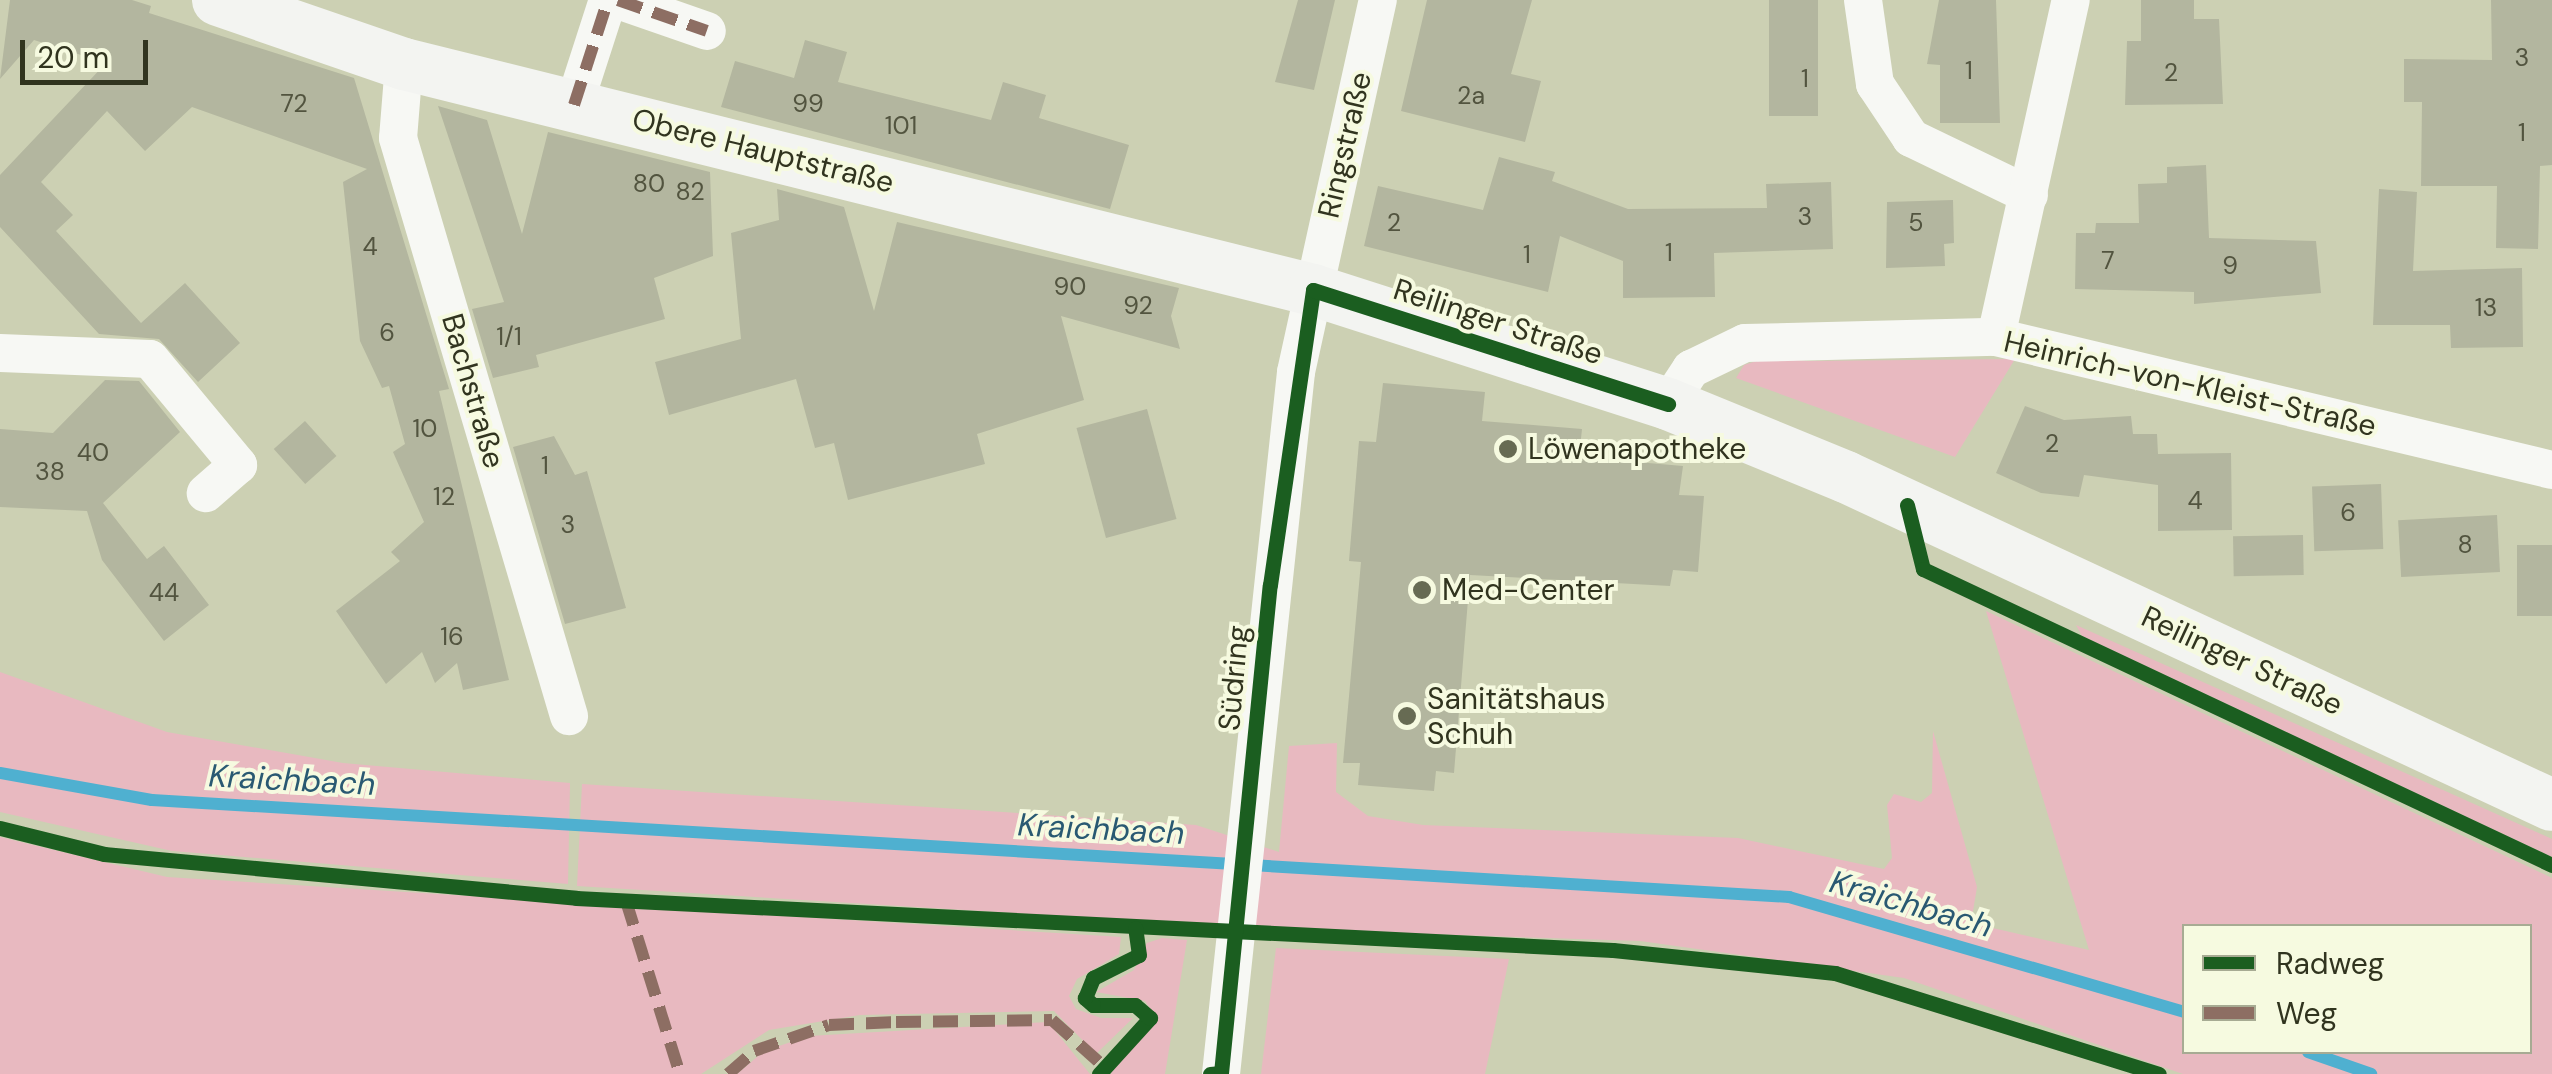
<!DOCTYPE html>
<html>
<head>
<meta charset="utf-8">
<style>
	body { margin:0 }
	#map { position:relative; width:2552px; height:1074px; overflow:hidden; background:#ccd0b3; font-family:"DM Sans",sans-serif }
	div>[style] { position:absolute }
	.green>* { inset:0; background:#e8b9c0 }
	.stream>* { height:12px; margin:-6px; padding:0 6px; transform-origin:6px; border-radius:6px; background:#4fb0d0 }
	.building>* { inset:0; background:#b3b69f; transform-origin:0 0 }
	.street>* { height:38px; margin:-19px; padding:0 19px; transform-origin:19px; border-radius:19px; background:#f7f8f4 }
	.secondary>* { height:52px; margin:-26px; padding:0 26px; transform-origin:26px; border-radius:26px; background:#f3f4f1 }
	.quiet>* { height:12px; margin-top:-6px; transform-origin:0; background:repeating-linear-gradient(90deg,#8d6e63 0 25px,transparent 0 37px) }
	.cycleway>* { height:15px; margin:-7.5px; padding:0 7.5px; transform-origin:7.5px; border-radius:7.5px; background:#1b5e20 }
	.dots>* { width:28px; height:28px; translate:-50% -50%; box-sizing:border-box; border:5px solid #f6fae0; border-radius:50% }
	span { translate:-50% -50%; white-space:nowrap; text-align:center; line-height:1.15; -webkit-text-stroke:8px #f6fae0; paint-order:stroke }
	.number-label { font-size:25px; color:#52543f }
	.number-label span { -webkit-text-stroke-width:0 }
	.street-label { font-size:30px; color:#31341f }
	.poi-label { font-size:30px; color:#31341f }
	.left { translate:0 -50%; text-align:left }
	.water-label { font-size:32px; color:#295972; font-style:italic }
	.legend { position:absolute; left:2182px; top:924px; width:350px; height:130px; box-sizing:border-box; background:#f6fae0; border:2px solid #a7ab93; margin:0; padding:12px 18px; list-style:none; font-size:30px; color:#31341f }
	.legend li { display:flex; align-items:center; gap:20px; height:50px }
	.legend b { width:50px; border:2px solid #a7ab93 }
	.scale { position:absolute; left:20px; top:40px; width:128px; height:45px; box-sizing:border-box; border:5px solid #31341f; border-top:0; padding-left:12px; font-size:30px; line-height:35px; white-space:nowrap; color:#31341f; -webkit-text-stroke:8px #f6fae0; paint-order:stroke }
</style>
</head>
<body>
<div id="map">
	<div class="green">
		<i style="clip-path:polygon(1769px 357px,1807px 361px,2015px 359px,1955px 457px,1736px 378px,1744px 365px)"></i>
		<i style="clip-path:polygon(evenodd,1986px 611px,2552px 878px,2552px 1074px,2183px 1074px,1904px 978px,1640px 941px,1271px 929px,577px 886px,582px 784px,1196px 825px,1279px 852px,1289px 746px,1337px 743px,1336px 792px,1368px 816px,1423px 825px,1738px 838px,1884px 869px,1892px 858px,1887px 805px,1894px 794px,1921px 802px,1932px 793px,1933px 731px,1977px 887px,1971px 923px,2089px 950px,1986px 611px,2184px 926px,2530px 926px,2530px 1052px,2184px 1052px,2184px 926px)"></i>
		<i style="clip-path:polygon(2076px 625px,2552px 839px,2552px 857px,2082px 636px)"></i>
		<i style="clip-path:polygon(0 672px,167px 732px,343px 763px,570px 783px,568px 884px,172px 851px,0 812px)"></i>
		<i style="clip-path:polygon(0 837px,167px 877px,1121px 937px,1119px 954px,1077px 979px,1069px 996px,1076px 1009px,1101px 1018px,1133px 1018px,1096px 1054px,1054px 1011px,860px 1015px,769px 1030px,701px 1074px,0 1074px)"></i>
		<i style="clip-path:polygon(1162px 938px,1187px 940px,1165px 1074px,1111px 1074px,1109px 1066px,1157px 1018px,1145px 1001px,1096px 992px,1134px 970px,1147px 943px)"></i>
		<i style="clip-path:polygon(1276px 948px,1509px 959px,1485px 1074px,1261px 1074px)"></i>
		<i style="clip-path:polygon(1048px 1022px,1090px 1074px,737px 1074px,764px 1051px,809px 1036px)"></i>
	</div>
	<div class="stream">
		<i style="left:0;top:773px;width:154px;rotate:10.1deg"></i>
		<i style="left:152px;top:800px;width:1640px;rotate:3.39deg"></i>
		<i style="left:1789px;top:897px;width:411px;rotate:16.2deg"></i>
		<i style="left:2308px;top:1052px;width:67px;rotate:19.2deg"></i>
	</div>
	<div class="building">
		<i style="clip-path:polygon(10px 0,132px 0,151px 6px,149px 13px,354px 78px,449px 389px,439px 391px,509px 680px,463px 690px,457px 663px,435px 683px,422px 652px,386px 684px,336px 611px,400px 561px,391px 552px,424px 522px,393px 452px,405px 444px,389px 386px,382px 388px,360px 341px,343px 182px,367px 169px,192px 107px,145px 151px,107px 111px,41px 182px,73px 215px,56px 231px,141px 323px,185px 283px,240px 343px,198px 382px,159px 339px,99px 334px,0 227px,0 175px,106px 63px,34px 40px,0 79px)"></i>
		<i style="clip-path:polygon(1298px 0,1335px 0,1314px 90px,1275px 82px)"></i>
		<i style="clip-path:polygon(1427px 0,1532px 0,1511px 74px,1541px 81px,1525px 142px,1401px 111px)"></i>
		<i style="left:1769px;top:0;width:49px;height:116px"></i>
		<i style="clip-path:polygon(1939px 0,1996px 0,2000px 123px,1940px 123px,1940px 65px,1927px 64px)"></i>
		<i style="clip-path:polygon(2141px 0,2194px 0,2194px 19px,2219px 19px,2223px 104px,2125px 105px,2127px 41px,2141px 41px)"></i>
		<i style="clip-path:polygon(2491px 0,2552px 0,2552px 165px,2540px 166px,2538px 249px,2496px 248px,2497px 186px,2421px 186px,2422px 102px,2404px 102px,2404px 59px,2492px 60px)"></i>
		<i style="clip-path:polygon(805px 40px,847px 52px,838px 82px,991px 120px,1003px 82px,1046px 95px,1039px 118px,1129px 145px,1110px 209px,721px 107px,735px 61px,794px 78px)"></i>
		<i style="clip-path:polygon(438px 106px,487px 120px,522px 234px,548px 132px,710px 172px,713px 256px,654px 278px,665px 319px,536px 355px,539px 367px,493px 378px,472px 309px,504px 302px)"></i>
		<i style="clip-path:polygon(1499px 157px,1555px 172px,1552px 181px,1628px 209px,1767px 208px,1766px 184px,1831px 182px,1833px 249px,1714px 253px,1715px 297px,1623px 298px,1623px 261px,1560px 236px,1548px 292px,1364px 246px,1378px 186px,1483px 210px)"></i>
		<i style="clip-path:polygon(2206px 165px,2209px 238px,2316px 241px,2321px 293px,2194px 304px,2194px 292px,2075px 289px,2076px 233px,2095px 233px,2096px 223px,2139px 223px,2138px 184px,2167px 183px,2167px 167px)"></i>
		<i style="clip-path:polygon(777px 189px,844px 207px,874px 311px,897px 222px,1179px 288px,1171px 316px,1180px 349px,1061px 316px,1084px 400px,977px 434px,985px 464px,848px 500px,834px 443px,815px 448px,796px 379px,669px 415px,655px 362px,741px 339px,731px 233px,779px 220px)"></i>
		<i style="clip-path:polygon(2379px 189px,2417px 192px,2413px 271px,2522px 268px,2523px 347px,2451px 348px,2450px 325px,2373px 325px)"></i>
		<i style="clip-path:polygon(1953px 200px,1954px 243px,1944px 244px,1945px 266px,1886px 268px,1887px 202px)"></i>
		<i style="clip-path:polygon(105px 380px,139px 381px,180px 432px,103px 503px,147px 559px,164px 546px,209px 605px,164px 641px,102px 560px,87px 511px,0 507px,0 429px,53px 433px)"></i>
		<i style="clip-path:polygon(1383px 383px,1485px 392px,1482px 421px,1582px 429px,1579px 457px,1683px 466px,1679px 495px,1704px 496px,1698px 572px,1673px 570px,1670px 586px,1470px 575px,1454px 773px,1436px 771px,1434px 791px,1358px 785px,1360px 763px,1343px 763px,1361px 562px,1349px 561px,1359px 441px,1376px 442px)"></i>
		<i style="clip-path:polygon(2025px 406px,2064px 420px,2131px 416px,2133px 434px,2157px 434px,2158px 454px,2231px 453px,2232px 530px,2158px 531px,2158px 485px,2084px 475px,2079px 497px,2041px 493px,1996px 473px)"></i>
		<i style="left:1147px;top:409px;width:114px;height:73px;rotate:75deg"></i>
		<i style="left:305px;top:421px;width:47px;height:42px;rotate:48deg"></i>
		<i style="clip-path:polygon(554px 436px,575px 475px,587px 471px,626px 608px,565px 624px,513px 447px)"></i>
		<i style="left:2381px;top:484px;width:65px;height:69px;rotate:88deg"></i>
		<i style="left:2497px;top:515px;width:57px;height:99px;rotate:87deg"></i>
		<i style="left:2303px;top:535px;width:40px;height:70px;rotate:89deg"></i>
		<i style="left:2552px;top:545px;width:71px;height:35px;rotate:90deg"></i>
	</div>
	<div class="street">
		<i style="left:618px;top:0;width:94px;rotate:19.2deg"></i>
		<i style="left:1863px;top:0;width:85px;rotate:81.9deg"></i>
		<i style="left:1875px;top:84px;width:65px;rotate:56.3deg"></i>
		<i style="left:1911px;top:138px;width:131px;rotate:25.8deg"></i>
		<i style="left:404px;top:64px;width:74px;rotate:94.6deg"></i>
		<i style="left:398px;top:138px;width:603px;rotate:73.52deg"></i>
		<i style="left:574px;top:105px;width:110px;rotate:-72.1deg"></i>
		<i style="left:1996px;top:337px;width:345px;rotate:-77.5deg"></i>
		<i style="left:0;top:353px;width:150px;rotate:2.3deg"></i>
		<i style="left:150px;top:359px;width:138px;rotate:50.3deg"></i>
		<i style="left:238px;top:465px;width:43px;rotate:138.8deg"></i>
		<i style="left:1668px;top:404px;width:42px;rotate:-56.7deg"></i>
		<i style="left:1691px;top:369px;width:60px;rotate:-25.7deg"></i>
		<i style="left:1745px;top:343px;width:251px;rotate:-1.4deg"></i>
		<i style="left:1996px;top:337px;width:572px;rotate:13.45deg"></i>
		<i style="left:1221px;top:1074px;width:706px;rotate:-83.9deg"></i>
		<i style="left:1296px;top:372px;width:381px;rotate:-77.6deg"></i>
	</div>
	<div class="secondary">
		<i style="left:218px;top:0;width:197px;rotate:19deg"></i>
		<i style="left:404px;top:64px;width:937px;rotate:13.96deg"></i>
		<i style="left:1313px;top:290px;width:373px;rotate:17.8deg"></i>
		<i style="left:1668px;top:404px;width:192px;rotate:22.3deg"></i>
		<i style="left:1846px;top:477px;width:778px;rotate:24.92deg"></i>
	</div>
	<div class="quiet">
		<i style="left:618px;top:0;width:94px;rotate:19.2deg"></i>
		<i style="left:574px;top:105px;width:110px;rotate:-72.1deg"></i>
		<i style="left:626px;top:901px;width:181px;rotate:72.7deg"></i>
		<i style="left:728px;top:1074px;width:35px;rotate:-41deg"></i>
		<i style="left:754px;top:1051px;width:79px;rotate:-19.1deg"></i>
		<i style="left:829px;top:1025px;width:67px;rotate:-2.6deg"></i>
		<i style="left:896px;top:1022px;width:156px;rotate:-0.7deg"></i>
		<i style="left:1052px;top:1020px;width:66px;rotate:41.9deg"></i>
	</div>
	<div class="cycleway">
		<i style="left:1907px;top:505px;width:66px;rotate:76deg"></i>
		<i style="left:1923px;top:569px;width:695px;rotate:25.2deg"></i>
		<i style="left:0;top:828px;width:107px;rotate:14deg"></i>
		<i style="left:104px;top:854px;width:474px;rotate:5.3deg"></i>
		<i style="left:576px;top:898px;width:1038px;rotate:2.87deg"></i>
		<i style="left:1613px;top:950px;width:223px;rotate:5.9deg"></i>
		<i style="left:1835px;top:973px;width:339px;rotate:17.3deg"></i>
		<i style="left:1099px;top:1074px;width:76px;rotate:-47.7deg"></i>
		<i style="left:1150px;top:1018px;width:20px;rotate:-139deg"></i>
		<i style="left:1135px;top:1005px;width:42px;rotate:180deg"></i>
		<i style="left:1093px;top:1005px;width:11px;rotate:-139deg"></i>
		<i style="left:1085px;top:998px;width:22px;rotate:-68deg"></i>
		<i style="left:1093px;top:978px;width:51px;rotate:-26.6deg"></i>
		<i style="left:1139px;top:955px;width:27px;rotate:-98deg"></i>
		<i style="left:1210px;top:1074px;width:11px;rotate:-5deg"></i>
		<i style="left:1221px;top:1073px;width:490px;rotate:-84.3deg"></i>
		<i style="left:1270px;top:585px;width:298px;rotate:-81.7deg"></i>
		<i style="left:1313px;top:290px;width:373px;rotate:17.8deg"></i>
	</div>
	<div class="dots">
		<i style="left:1508px;top:449px;background:#676b53"></i>
		<i style="left:1422px;top:590px;background:#676b53"></i>
		<i style="left:1407px;top:716px;background:#676b53"></i>
	</div>
	<div class="number-label">
		<span style="left:2522px;top:58px">3</span>
		<span style="left:1969px;top:71px">1</span>
		<span style="left:2171px;top:73px">2</span>
		<span style="left:1805px;top:79px">1</span>
		<span style="left:1471px;top:96px">2a</span>
		<span style="left:294px;top:104px">72</span>
		<span style="left:808px;top:104px">99</span>
		<span style="left:901px;top:126px">101</span>
		<span style="left:2522px;top:133px">1</span>
		<span style="left:649px;top:184px">80</span>
		<span style="left:690px;top:192px">82</span>
		<span style="left:1805px;top:217px">3</span>
		<span style="left:1394px;top:223px">2</span>
		<span style="left:1916px;top:223px">5</span>
		<span style="left:370px;top:247px">4</span>
		<span style="left:1669px;top:253px">1</span>
		<span style="left:1527px;top:255px">1</span>
		<span style="left:2108px;top:261px">7</span>
		<span style="left:2230px;top:266px">9</span>
		<span style="left:1070px;top:287px">90</span>
		<span style="left:1138px;top:306px">92</span>
		<span style="left:2486px;top:308px">13</span>
		<span style="left:387px;top:333px">6</span>
		<span style="left:509px;top:337px">1/1</span>
		<span style="left:425px;top:429px">10</span>
		<span style="left:2052px;top:444px">2</span>
		<span style="left:93px;top:453px">40</span>
		<span style="left:545px;top:466px">1</span>
		<span style="left:50px;top:472px">38</span>
		<span style="left:444px;top:497px">12</span>
		<span style="left:2195px;top:501px">4</span>
		<span style="left:2348px;top:513px">6</span>
		<span style="left:568px;top:525px">3</span>
		<span style="left:2465px;top:545px">8</span>
		<span style="left:164px;top:593px">44</span>
		<span style="left:452px;top:637px">16</span>
	</div>
	<div class="street-label">
		<span style="left:1345px;top:145px;rotate:-77deg">Ringstraße</span>
		<span style="left:763px;top:151px;rotate:14deg">Obere Hauptstraße</span>
		<span style="left:1498px;top:322px;rotate:18deg">Reilinger Straße</span>
		<span style="left:2190px;top:384px;rotate:13deg">Heinrich-von-Kleist-Straße</span>
		<span style="left:473px;top:391px;rotate:74deg">Bachstraße</span>
		<span style="left:2242px;top:661px;rotate:25deg">Reilinger Straße</span>
		<span style="left:1234px;top:678px;rotate:-85deg">Südring</span>
	</div>
	<div class="poi-label">
		<span class="left" style="left:1528px;top:449px">Löwenapotheke</span>
		<span class="left" style="left:1442px;top:590px">Med-Center</span>
		<span class="left" style="left:1427px;top:716px">Sanitätshaus<br>Schuh</span>
	</div>
	<div class="water-label">
		<span style="left:292px;top:780px;rotate:3deg">Kraichbach</span>
		<span style="left:1101px;top:829px;rotate:3deg">Kraichbach</span>
		<span style="left:1911px;top:904px;rotate:16deg">Kraichbach</span>
	</div>
	<ul class="legend">
	<li><b style="height:12px;background:#1b5e20"></b>Radweg</li>
	<li><b style="height:12px;background:#8d6e63"></b>Weg</li>
	</ul>
	<div class="scale">20 m</div>
</div>
</body>
</html>
